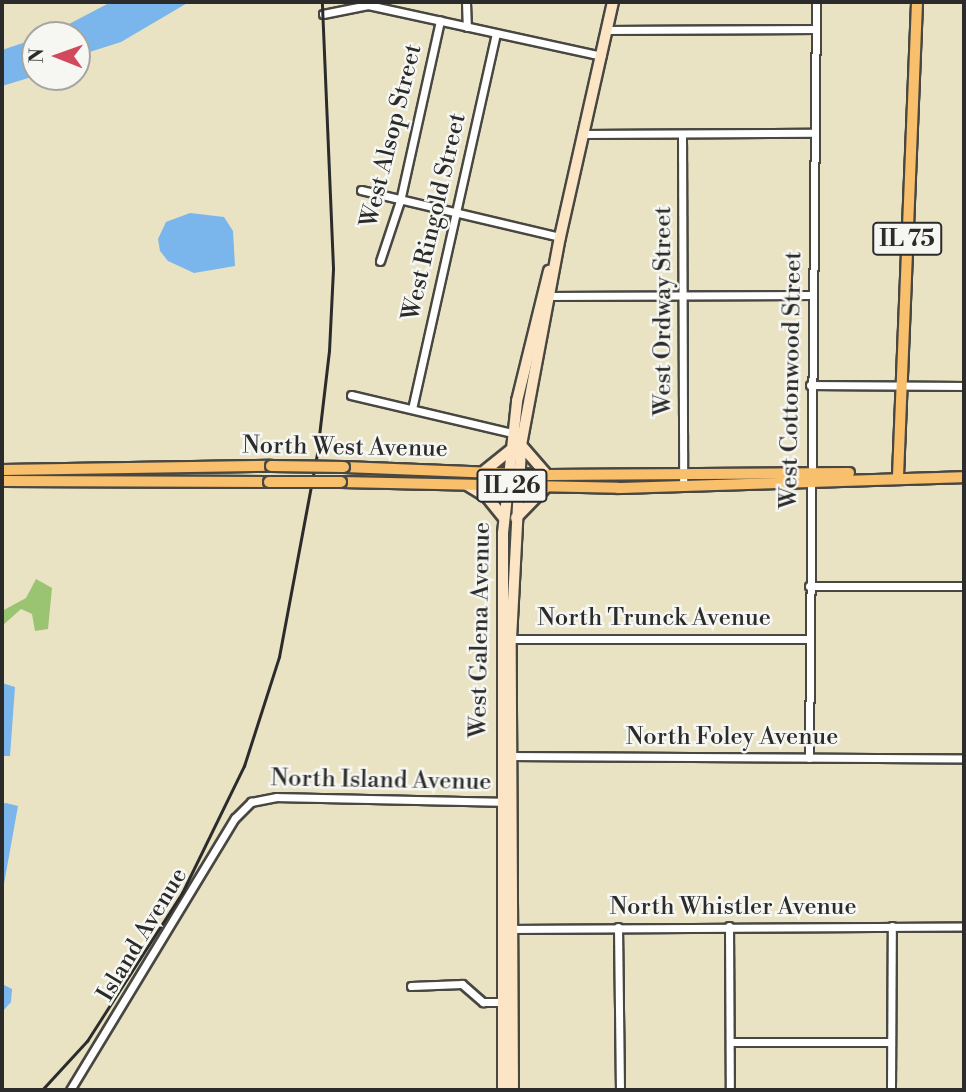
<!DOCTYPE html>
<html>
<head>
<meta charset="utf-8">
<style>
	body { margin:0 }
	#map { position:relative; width:966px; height:1092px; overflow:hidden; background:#e9e3c4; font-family:"Libre Bodoni",serif }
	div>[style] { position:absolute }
	.green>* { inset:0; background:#9ac471 }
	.water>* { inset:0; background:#7ab5eb }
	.roads { filter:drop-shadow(2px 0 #484742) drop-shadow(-2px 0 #484742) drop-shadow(0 2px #484742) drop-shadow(0 -2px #484742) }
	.minor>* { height:7px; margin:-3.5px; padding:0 3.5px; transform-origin:3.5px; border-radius:3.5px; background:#fff }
	.secondary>* { height:10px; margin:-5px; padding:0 5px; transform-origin:5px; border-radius:5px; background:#fce5c4 }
	.primary>* { height:10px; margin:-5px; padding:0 5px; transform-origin:5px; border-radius:5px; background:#f8bf6c }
	.rail>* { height:2.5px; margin:-1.25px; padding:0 1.25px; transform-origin:1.25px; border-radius:1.25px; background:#2b2b2b }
	.bridges { filter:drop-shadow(2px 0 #484742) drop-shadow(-2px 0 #484742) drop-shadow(0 2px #484742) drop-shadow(0 -2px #484742) }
	.primary-bridge>* { height:10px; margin:-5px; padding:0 5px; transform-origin:5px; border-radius:5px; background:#f8bf6c }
	span { translate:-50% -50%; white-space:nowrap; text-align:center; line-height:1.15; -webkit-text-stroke:5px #f6f6f2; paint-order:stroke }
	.shield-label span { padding:2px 5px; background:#f6f6f2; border:2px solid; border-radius:5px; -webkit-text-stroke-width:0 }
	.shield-label { font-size:23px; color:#2b2b2b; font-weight:700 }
	.street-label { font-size:24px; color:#2b2b2b }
	.frame { position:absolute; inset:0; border:4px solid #2b2b2b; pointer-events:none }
	.north { position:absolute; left:21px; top:21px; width:70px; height:70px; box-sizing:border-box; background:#f6f6f2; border:2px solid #a5a5a2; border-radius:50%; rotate:271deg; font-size:19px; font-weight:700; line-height:28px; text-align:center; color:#2b2b2b }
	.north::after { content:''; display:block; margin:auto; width:24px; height:32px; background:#d1495b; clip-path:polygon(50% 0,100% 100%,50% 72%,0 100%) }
</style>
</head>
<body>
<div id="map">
	<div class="green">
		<i style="clip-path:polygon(36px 579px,52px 588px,48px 629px,35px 631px,32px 614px,21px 609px,2px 626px,2px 611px,26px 598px)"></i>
	</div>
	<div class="water">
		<i style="clip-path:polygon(111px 2px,189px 2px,121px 42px,77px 56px,77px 35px,48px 35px)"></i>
		<i style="clip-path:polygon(35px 39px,35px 76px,2px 86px,2px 50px)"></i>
		<i style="clip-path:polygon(190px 213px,224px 217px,233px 231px,235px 266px,194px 273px,168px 261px,160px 251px,158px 239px,166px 222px)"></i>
		<i style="clip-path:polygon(2px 683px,15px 687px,10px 756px,2px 756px)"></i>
		<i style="clip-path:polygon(6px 803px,18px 806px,2px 895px,2px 804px)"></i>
		<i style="clip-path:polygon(2px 984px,12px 989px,11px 1002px,2px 1012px)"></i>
	</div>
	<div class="roads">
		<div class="minor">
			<i style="left:466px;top:2px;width:25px;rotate:88deg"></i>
			<i style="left:323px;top:14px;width:46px;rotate:-11.3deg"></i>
			<i style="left:368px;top:5px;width:239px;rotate:12.3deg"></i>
			<i style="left:608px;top:30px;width:207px;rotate:-0.3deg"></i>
			<i style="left:585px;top:134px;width:229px;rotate:-0.3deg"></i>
			<i style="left:682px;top:134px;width:353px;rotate:89.8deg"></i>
			<i style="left:361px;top:190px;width:204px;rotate:13.3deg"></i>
			<i style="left:380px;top:261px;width:63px;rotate:-71.6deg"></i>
			<i style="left:400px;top:201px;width:185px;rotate:-77.5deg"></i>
			<i style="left:546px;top:296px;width:266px;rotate:-0.2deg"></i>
			<i style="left:810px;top:385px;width:154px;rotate:0.4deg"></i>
			<i style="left:351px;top:395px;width:165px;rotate:13.3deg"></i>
			<i style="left:412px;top:409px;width:384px;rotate:-77.4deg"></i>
			<i style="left:809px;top:586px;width:155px"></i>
			<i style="left:508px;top:639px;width:300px"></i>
			<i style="left:510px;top:756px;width:454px;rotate:0.3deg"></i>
			<i style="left:809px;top:758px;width:756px;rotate:-89.47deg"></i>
			<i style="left:729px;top:926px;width:164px;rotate:89.7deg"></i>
			<i style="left:618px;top:927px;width:163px;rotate:89.3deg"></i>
			<i style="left:510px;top:929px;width:454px;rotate:-0.3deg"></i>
			<i style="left:411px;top:986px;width:51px;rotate:-2.2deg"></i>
			<i style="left:462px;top:984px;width:28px;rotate:41deg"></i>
			<i style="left:483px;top:1002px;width:19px"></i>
			<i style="left:730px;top:1042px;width:160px"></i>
			<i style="left:70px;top:1090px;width:318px;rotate:-58.8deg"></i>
			<i style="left:235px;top:818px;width:23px;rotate:-45deg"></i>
			<i style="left:251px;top:802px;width:26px;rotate:-11deg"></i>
			<i style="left:277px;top:797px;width:231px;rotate:1.2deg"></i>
			<i style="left:891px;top:1090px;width:164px;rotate:-89.7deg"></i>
		</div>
		<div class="secondary">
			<i style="left:521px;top:445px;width:40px;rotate:49deg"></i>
			<i style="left:482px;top:473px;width:36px;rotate:-39deg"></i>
			<i style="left:467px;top:485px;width:23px;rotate:31deg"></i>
			<i style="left:487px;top:497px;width:27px;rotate:51deg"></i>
			<i style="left:516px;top:518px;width:43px;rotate:-45.9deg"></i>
			<i style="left:503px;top:1090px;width:557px;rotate:-90deg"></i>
			<i style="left:503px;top:533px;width:133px;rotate:-83.9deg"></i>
			<i style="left:517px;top:401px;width:134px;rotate:-76.2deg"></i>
			<i style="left:513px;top:1090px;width:451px;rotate:-90.3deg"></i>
			<i style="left:511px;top:639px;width:194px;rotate:-87deg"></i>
			<i style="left:521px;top:445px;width:212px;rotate:-79.4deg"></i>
			<i style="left:560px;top:237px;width:241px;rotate:-77.3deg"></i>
		</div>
		<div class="primary">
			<i style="left:344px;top:467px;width:203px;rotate:2.3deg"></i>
			<i style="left:547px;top:475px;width:302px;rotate:-0.4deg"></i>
			<i style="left:2px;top:470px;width:269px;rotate:-0.9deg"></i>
			<i style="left:898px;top:476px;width:474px;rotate:-87.7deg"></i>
			<i style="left:2px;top:481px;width:267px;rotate:0.2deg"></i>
			<i style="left:341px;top:482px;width:277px;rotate:1.2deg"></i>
			<i style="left:618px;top:488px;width:346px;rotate:-1.8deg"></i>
		</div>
	</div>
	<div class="rail">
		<i style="left:42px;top:1090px;width:67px;rotate:-47.4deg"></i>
		<i style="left:87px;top:1041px;width:176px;rotate:-57.3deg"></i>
		<i style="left:182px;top:893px;width:141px;rotate:-64deg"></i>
		<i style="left:244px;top:766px;width:114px;rotate:-72.2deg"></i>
		<i style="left:279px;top:657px;width:208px;rotate:-79.4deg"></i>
		<i style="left:317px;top:453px;width:103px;rotate:-83.3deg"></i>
		<i style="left:329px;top:351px;width:83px;rotate:-87.2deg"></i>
		<i style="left:333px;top:268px;width:266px;rotate:-92.4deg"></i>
	</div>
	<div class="bridges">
		<div class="primary-bridge">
			<i style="left:271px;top:466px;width:73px;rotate:0.8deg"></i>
			<i style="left:269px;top:482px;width:72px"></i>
		</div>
	</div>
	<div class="shield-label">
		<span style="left:907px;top:239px">IL 75</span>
		<span style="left:512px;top:486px">IL 26</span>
	</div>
	<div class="street-label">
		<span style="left:392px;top:136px;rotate:-76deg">West Alsop Street</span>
		<span style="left:435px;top:217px;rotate:-77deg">West Ringold Street</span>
		<span style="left:664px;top:311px;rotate:-90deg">West Ordway Street</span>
		<span style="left:792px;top:380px;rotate:-89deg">West Cottonwood Street</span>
		<span style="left:345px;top:448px;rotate:1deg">North West Avenue</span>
		<span style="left:654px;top:619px">North Trunck Avenue</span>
		<span style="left:481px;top:630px;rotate:-89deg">West Galena Avenue</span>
		<span style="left:732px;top:738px">North Foley Avenue</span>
		<span style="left:381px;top:781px;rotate:1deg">North Island Avenue</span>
		<span style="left:733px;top:908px">North Whistler Avenue</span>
		<span style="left:143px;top:935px;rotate:-59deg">Island Avenue</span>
	</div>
	<div class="frame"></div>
	<div class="north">N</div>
</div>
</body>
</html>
